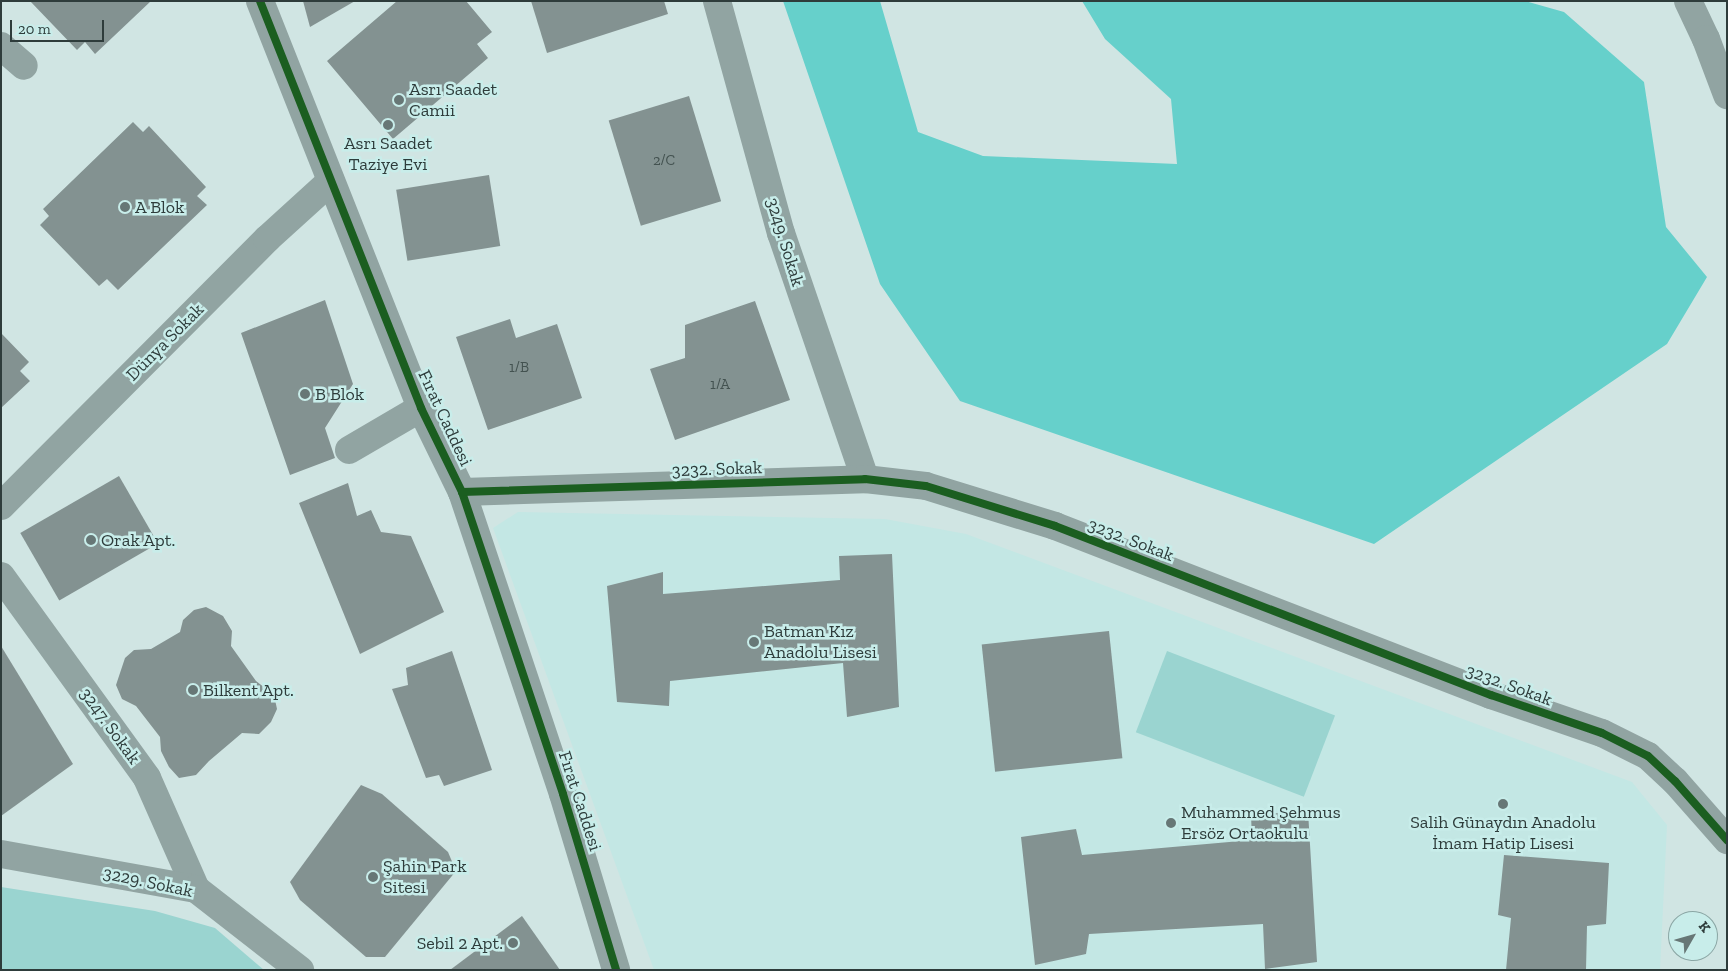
<!DOCTYPE html>
<html>
<head>
<meta charset="utf-8">
<style>
	body { margin:0 }
	#map { position:relative; width:1728px; height:971px; overflow:hidden; background:#d0e5e3; font-family:"Zilla Slab",serif }
	div>[style] { position:absolute }
	.built>* { inset:0; background:#c3e7e4 }
	.green>* { inset:0; background:#9ad4d0; transform-origin:0 0 }
	.forest>* { inset:0; background:#66d0cb }
	.building>* { inset:0; background:#839291; transform-origin:0 0 }
	.minor>* { height:28px; margin:-14px; padding:0 14px; transform-origin:14px; border-radius:14px; background:#91a4a2 }
	.cycleway>* { height:8px; margin:-4px; padding:0 4px; transform-origin:4px; border-radius:4px; background:#1b5e20 }
	.dots>* { width:14px; height:14px; translate:-50% -50%; box-sizing:border-box; border:2px solid #c8edea; border-radius:50% }
	span { translate:-50% -50%; white-space:nowrap; text-align:center; line-height:1.15; -webkit-text-stroke:5px #c8edea; paint-order:stroke }
	.number-label { font-size:15px; color:#435250 }
	.number-label span { -webkit-text-stroke-width:0 }
	.poi-label { font-size:18px; color:#2e3c3b }
	.left { translate:0 -50%; text-align:left }
	.right { translate:-100% -50%; text-align:right }
	.street-label { font-size:18px; color:#2e3c3b }
	.frame { position:absolute; inset:0; border:2px solid #2e3c3b; pointer-events:none }
	.north { position:absolute; left:1668px; top:911px; width:50px; height:50px; box-sizing:border-box; background:#c8edea; border:1px solid #8aa6a4; border-radius:50%; rotate:52deg; font-size:14px; font-weight:700; line-height:20px; text-align:center; color:#2e3c3b }
	.north::after { content:''; display:block; margin:auto; width:18px; height:22px; background:#677776; clip-path:polygon(50% 0,100% 100%,50% 72%,0 100%) }
	.scale { position:absolute; left:10px; top:20px; width:94px; height:22px; box-sizing:border-box; border:2px solid #2e3c3b; border-top:0; padding-left:6px; font-size:15px; line-height:18px; white-space:nowrap; color:#2e3c3b; -webkit-text-stroke:4px #c8edea; paint-order:stroke }
</style>
</head>
<body>
<div id="map">
	<div class="built">
		<i style="clip-path:polygon(518px 512px,885px 519px,966px 534px,1632px 782px,1667px 825px,1660px 970px,654px 970px,493px 528px)"></i>
	</div>
	<div class="green">
		<i style="left:1167px;top:651px;width:180px;height:87px;rotate:21deg"></i>
		<i style="clip-path:polygon(1px 887px,155px 911px,215px 928px,264px 970px,1px 970px)"></i>
	</div>
	<div class="forest">
		<i style="clip-path:polygon(783px 1px,880px 1px,918px 132px,983px 156px,1177px 164px,1171px 99px,1105px 39px,1082px 1px,1525px 1px,1564px 12px,1644px 82px,1666px 227px,1707px 277px,1667px 344px,1374px 544px,960px 401px,880px 284px)"></i>
	</div>
	<div class="building">
		<i style="clip-path:polygon(30px 1px,151px 1px,95px 54px,85px 42px,77px 50px)"></i>
		<i style="clip-path:polygon(303px 1px,355px 1px,310px 27px)"></i>
		<i style="clip-path:polygon(397px 1px,466px 1px,492px 32px,477px 44px,488px 58px,393px 139px,327px 61px)"></i>
		<i style="clip-path:polygon(531px 1px,664px 1px,668px 14px,547px 53px)"></i>
		<i style="left:689px;top:96px;width:110px;height:84px;rotate:73deg"></i>
		<i style="clip-path:polygon(133px 122px,143px 132px,149px 126px,206px 187px,197px 196px,207px 205px,118px 290px,107px 279px,99px 286px,40px 225px,49px 216px,43px 209px)"></i>
		<i style="left:489px;top:175px;width:72px;height:94px;rotate:81deg"></i>
		<i style="clip-path:polygon(325px 300px,353px 384px,325px 428px,335px 458px,290px 475px,241px 333px)"></i>
		<i style="clip-path:polygon(755px 301px,790px 400px,675px 440px,650px 369px,685px 358px,685px 325px)"></i>
		<i style="clip-path:polygon(510px 319px,516px 338px,557px 324px,582px 398px,488px 430px,456px 337px)"></i>
		<i style="clip-path:polygon(1px 333px,29px 362px,20px 371px,30px 381px,1px 408px)"></i>
		<i style="left:119px;top:476px;width:78px;height:114px;rotate:60deg"></i>
		<i style="clip-path:polygon(348px 483px,357px 516px,371px 510px,381px 532px,411px 536px,444px 612px,360px 654px,299px 503px)"></i>
		<i style="clip-path:polygon(892px 554px,899px 707px,847px 717px,843px 663px,670px 681px,669px 706px,617px 702px,607px 586px,663px 572px,663px 594px,840px 580px,839px 556px)"></i>
		<i style="clip-path:polygon(206px 607px,223px 616px,232px 631px,231px 646px,256px 681px,274px 695px,277px 709px,271px 722px,259px 734px,242px 733px,209px 761px,196px 775px,179px 778px,169px 767px,161px 751px,160px 737px,136px 706px,122px 699px,116px 685px,125px 658px,134px 650px,151px 649px,180px 632px,183px 620px,194px 610px)"></i>
		<i style="left:1109px;top:631px;width:128px;height:128px;rotate:84deg"></i>
		<i style="clip-path:polygon(1px 646px,73px 764px,1px 816px)"></i>
		<i style="clip-path:polygon(452px 651px,492px 770px,444px 786px,439px 775px,426px 778px,392px 689px,408px 685px,406px 668px)"></i>
		<i style="clip-path:polygon(361px 785px,382px 794px,448px 852px,456px 871px,385px 957px,366px 957px,300px 900px,290px 882px)"></i>
		<i style="clip-path:polygon(1308px 811px,1317px 962px,1265px 969px,1263px 924px,1089px 934px,1086px 954px,1035px 965px,1021px 837px,1076px 829px,1082px 855px,1252px 840px,1251px 815px)"></i>
		<i style="clip-path:polygon(1504px 855px,1609px 863px,1606px 924px,1587px 926px,1586px 970px,1506px 970px,1511px 918px,1498px 915px)"></i>
		<i style="clip-path:polygon(522px 916px,560px 970px,450px 970px)"></i>
	</div>
	<div class="minor">
		<i style="left:260px;top:1px;width:438px;rotate:68.4deg"></i>
		<i style="left:421px;top:408px;width:93px;rotate:64deg"></i>
		<i style="left:462px;top:492px;width:318px;rotate:71.5deg"></i>
		<i style="left:563px;top:794px;width:184px;rotate:73.2deg"></i>
		<i style="left:717px;top:1px;width:241px;rotate:74.6deg"></i>
		<i style="left:781px;top:233px;width:260px;rotate:71.1deg"></i>
		<i style="left:1688px;top:1px;width:42px;rotate:64.7deg"></i>
		<i style="left:1706px;top:39px;width:60px;rotate:69.4deg"></i>
		<i style="left:1px;top:46px;width:30px;rotate:41deg"></i>
		<i style="left:349px;top:450px;width:83px;rotate:-30.3deg"></i>
		<i style="left:462px;top:492px;width:403px;rotate:-1.8deg"></i>
		<i style="left:865px;top:479px;width:61px;rotate:6.5deg"></i>
		<i style="left:926px;top:486px;width:135px;rotate:17.2deg"></i>
		<i style="left:1055px;top:526px;width:468px;rotate:21.2deg"></i>
		<i style="left:1491px;top:695px;width:117px;rotate:18.9deg"></i>
		<i style="left:1602px;top:733px;width:51px;rotate:26.6deg"></i>
		<i style="left:1648px;top:756px;width:37px;rotate:43deg"></i>
		<i style="left:1675px;top:781px;width:79px;rotate:48.6deg"></i>
		<i style="left:1px;top:506px;width:377px;rotate:-45.1deg"></i>
		<i style="left:267px;top:239px;width:86px;rotate:-42.2deg"></i>
		<i style="left:1px;top:576px;width:249px;rotate:54.1deg"></i>
		<i style="left:147px;top:778px;width:121px;rotate:66.2deg"></i>
		<i style="left:1px;top:854px;width:198px;rotate:10.2deg"></i>
		<i style="left:196px;top:889px;width:132px;rotate:37.9deg"></i>
	</div>
	<div class="cycleway">
		<i style="left:260px;top:1px;width:438px;rotate:68.4deg"></i>
		<i style="left:421px;top:408px;width:93px;rotate:64deg"></i>
		<i style="left:462px;top:492px;width:318px;rotate:71.5deg"></i>
		<i style="left:563px;top:794px;width:184px;rotate:73.2deg"></i>
		<i style="left:462px;top:492px;width:403px;rotate:-1.8deg"></i>
		<i style="left:865px;top:479px;width:61px;rotate:6.5deg"></i>
		<i style="left:926px;top:486px;width:135px;rotate:17.2deg"></i>
		<i style="left:1055px;top:526px;width:468px;rotate:21.2deg"></i>
		<i style="left:1491px;top:695px;width:117px;rotate:18.9deg"></i>
		<i style="left:1602px;top:733px;width:51px;rotate:26.6deg"></i>
		<i style="left:1648px;top:756px;width:37px;rotate:43deg"></i>
		<i style="left:1675px;top:781px;width:79px;rotate:48.6deg"></i>
	</div>
	<div class="dots">
		<i style="left:399px;top:100px;background:#677776"></i>
		<i style="left:388px;top:125px;background:#677776"></i>
		<i style="left:125px;top:207px;background:#677776"></i>
		<i style="left:305px;top:394px;background:#677776"></i>
		<i style="left:91px;top:540px;background:#677776"></i>
		<i style="left:754px;top:642px;background:#677776"></i>
		<i style="left:193px;top:690px;background:#677776"></i>
		<i style="left:1503px;top:804px;background:#677776"></i>
		<i style="left:1171px;top:823px;background:#677776"></i>
		<i style="left:373px;top:877px;background:#677776"></i>
		<i style="left:513px;top:943px;background:#677776"></i>
	</div>
	<div class="number-label">
		<span style="left:664px;top:161px">2/C</span>
		<span style="left:519px;top:368px">1/B</span>
		<span style="left:720px;top:385px">1/A</span>
	</div>
	<div class="poi-label">
		<span class="left" style="left:409px;top:100px">Asrı Saadet<br>Camii</span>
		<span style="left:388px;top:154px">Asrı Saadet<br>Taziye Evi</span>
		<span class="left" style="left:135px;top:207px">A Blok</span>
		<span class="left" style="left:315px;top:394px">B Blok</span>
		<span class="left" style="left:101px;top:540px">Orak Apt.</span>
		<span class="left" style="left:764px;top:642px">Batman Kız<br>Anadolu Lisesi</span>
		<span class="left" style="left:203px;top:690px">Bilkent Apt.</span>
		<span class="left" style="left:1181px;top:823px">Muhammed Şehmus<br>Ersöz Ortaokulu</span>
		<span style="left:1503px;top:833px">Salih Günaydın Anadolu<br>İmam Hatip Lisesi</span>
		<span class="left" style="left:383px;top:877px">Şahin Park<br>Sitesi</span>
		<span class="right" style="left:503px;top:943px">Sebil 2 Apt.</span>
	</div>
	<div class="street-label">
		<span style="left:785px;top:242px;rotate:73deg">3249. Sokak</span>
		<span style="left:165px;top:342px;rotate:-45deg">Dünya Sokak</span>
		<span style="left:445px;top:418px;rotate:65deg">Fırat Caddesi</span>
		<span style="left:717px;top:469px;rotate:-2deg">3232. Sokak</span>
		<span style="left:1131px;top:540px;rotate:21deg">3232. Sokak</span>
		<span style="left:1509px;top:685px;rotate:20deg">3232. Sokak</span>
		<span style="left:110px;top:726px;rotate:54deg">3247. Sokak</span>
		<span style="left:580px;top:801px;rotate:72deg">Fırat Caddesi</span>
		<span style="left:148px;top:882px;rotate:12deg">3229. Sokak</span>
	</div>
	<div class="frame"></div>
	<div class="north">K</div>
	<div class="scale">20 m</div>
</div>
</body>
</html>
